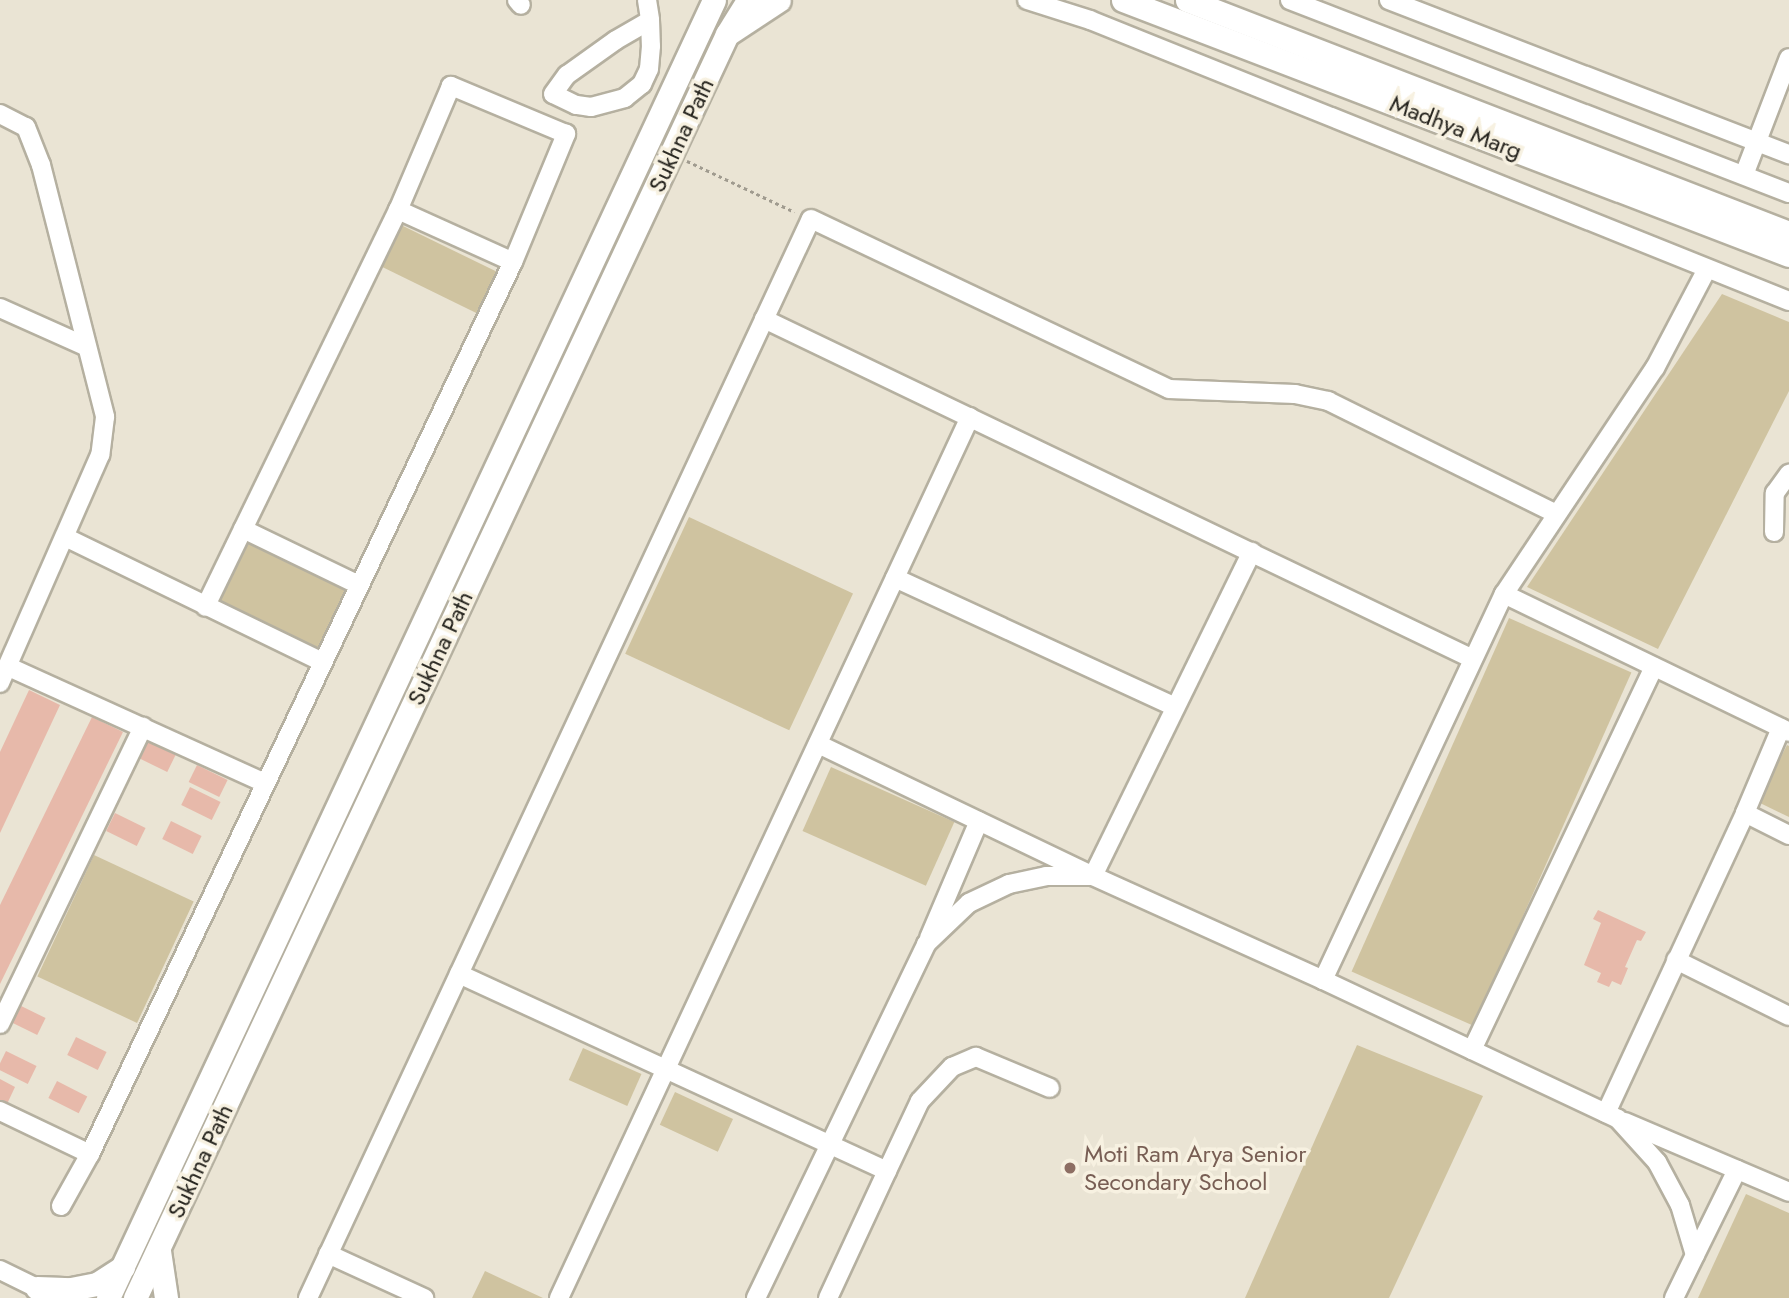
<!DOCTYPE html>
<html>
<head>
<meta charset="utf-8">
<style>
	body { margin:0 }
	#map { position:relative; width:1789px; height:1298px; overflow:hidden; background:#eae4d4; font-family:Jost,sans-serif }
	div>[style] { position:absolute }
	.green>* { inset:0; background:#cfc3a0; transform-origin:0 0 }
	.building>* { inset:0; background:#e7b9aa; transform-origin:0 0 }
	.path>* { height:2.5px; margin-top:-1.25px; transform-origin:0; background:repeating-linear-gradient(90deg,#a09b8f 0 3.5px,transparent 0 7px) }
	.roads { filter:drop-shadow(2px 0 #b5b0a0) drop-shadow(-2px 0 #b5b0a0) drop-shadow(0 2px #b5b0a0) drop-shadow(0 -2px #b5b0a0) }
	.minor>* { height:18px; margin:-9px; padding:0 9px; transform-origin:9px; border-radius:9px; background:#fff }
	.major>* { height:23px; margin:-11.5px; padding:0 11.5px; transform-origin:11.5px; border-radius:11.5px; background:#fff }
	.dots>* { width:19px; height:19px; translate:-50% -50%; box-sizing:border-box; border:4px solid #f7f1e1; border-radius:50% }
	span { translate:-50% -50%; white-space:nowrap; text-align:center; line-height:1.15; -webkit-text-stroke:7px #f7f1e1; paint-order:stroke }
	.street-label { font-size:24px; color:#25231d }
	.education-label { font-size:24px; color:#785e54 }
	.left { translate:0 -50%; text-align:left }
</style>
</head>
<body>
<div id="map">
	<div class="green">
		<i style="left:401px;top:225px;width:109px;height:46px;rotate:26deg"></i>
		<i style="clip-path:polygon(1722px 294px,1789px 322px,1789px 391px,1658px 649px,1527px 587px)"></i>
		<i style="left:689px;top:517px;width:181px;height:151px;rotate:25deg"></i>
		<i style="left:247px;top:538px;width:117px;height:71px;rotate:26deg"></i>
		<i style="left:1509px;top:618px;width:134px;height:387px;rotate:24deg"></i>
		<i style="clip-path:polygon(1787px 745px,1789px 746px,1789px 817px,1758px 802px)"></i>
		<i style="left:831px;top:767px;width:135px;height:70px;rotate:24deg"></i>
		<i style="left:94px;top:855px;width:110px;height:134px;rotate:25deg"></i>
		<i style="clip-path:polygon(1357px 1045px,1483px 1096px,1389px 1298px,1245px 1298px)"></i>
		<i style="left:583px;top:1048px;width:64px;height:35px;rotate:24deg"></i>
		<i style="left:675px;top:1092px;width:64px;height:36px;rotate:25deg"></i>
		<i style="clip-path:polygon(1746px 1194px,1789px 1213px,1789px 1298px,1698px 1298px)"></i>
		<i style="clip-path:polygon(485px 1271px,543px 1298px,472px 1298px)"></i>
	</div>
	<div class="building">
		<i style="clip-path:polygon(29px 690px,60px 705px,0 833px,0 752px)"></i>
		<i style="clip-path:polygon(92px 717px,123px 732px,0 984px,0 905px)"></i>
		<i style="left:145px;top:740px;width:34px;height:19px;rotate:26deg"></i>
		<i style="left:197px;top:765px;width:34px;height:19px;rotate:26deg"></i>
		<i style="left:190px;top:787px;width:34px;height:20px;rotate:26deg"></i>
		<i style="left:115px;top:813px;width:34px;height:20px;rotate:26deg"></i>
		<i style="left:171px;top:821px;width:34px;height:20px;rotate:26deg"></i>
		<i style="clip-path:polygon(1598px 910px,1646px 932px,1641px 941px,1637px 940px,1625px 967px,1628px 968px,1621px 985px,1612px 981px,1609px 987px,1597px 982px,1601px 973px,1584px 965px,1601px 923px,1593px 919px)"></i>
		<i style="left:15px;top:1003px;width:34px;height:19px;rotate:26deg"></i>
		<i style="left:76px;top:1037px;width:34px;height:20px;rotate:26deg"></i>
		<i style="left:6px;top:1051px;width:34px;height:20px;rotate:26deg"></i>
		<i style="clip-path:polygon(0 1079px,15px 1087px,7px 1104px,0 1101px)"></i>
		<i style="left:57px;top:1081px;width:34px;height:19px;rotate:27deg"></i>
	</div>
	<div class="path">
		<i style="left:687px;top:161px;width:119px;rotate:25.3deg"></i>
	</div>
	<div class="roads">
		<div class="minor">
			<i style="left:517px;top:0;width:6px;rotate:51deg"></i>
			<i style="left:647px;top:0;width:20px;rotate:81deg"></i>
			<i style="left:650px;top:20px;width:26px;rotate:88deg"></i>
			<i style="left:651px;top:46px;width:23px;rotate:95deg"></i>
			<i style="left:649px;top:69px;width:17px;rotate:115deg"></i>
			<i style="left:642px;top:84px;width:22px;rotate:141deg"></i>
			<i style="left:625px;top:98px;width:35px;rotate:165deg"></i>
			<i style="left:591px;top:107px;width:15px;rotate:-172deg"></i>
			<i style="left:576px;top:105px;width:25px;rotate:-154deg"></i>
			<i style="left:553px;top:94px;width:24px;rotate:-54deg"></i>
			<i style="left:567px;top:75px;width:60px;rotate:-35.5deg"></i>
			<i style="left:616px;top:40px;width:39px;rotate:-30deg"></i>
			<i style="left:1027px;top:0;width:66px;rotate:17.6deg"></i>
			<i style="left:1090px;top:20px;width:753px;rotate:21.9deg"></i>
			<i style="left:1290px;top:0;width:535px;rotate:21.15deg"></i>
			<i style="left:1389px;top:0;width:429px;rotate:21.1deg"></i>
			<i style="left:0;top:114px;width:29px;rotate:27deg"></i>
			<i style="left:26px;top:127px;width:41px;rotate:68.5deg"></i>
			<i style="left:41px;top:165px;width:260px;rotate:75.7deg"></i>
			<i style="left:105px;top:417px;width:38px;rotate:97deg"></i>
			<i style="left:100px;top:455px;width:249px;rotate:113.7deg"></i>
			<i style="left:1744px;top:175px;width:125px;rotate:-69deg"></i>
			<i style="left:398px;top:210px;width:126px;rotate:24.3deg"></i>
			<i style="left:0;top:308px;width:95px;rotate:24.1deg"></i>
			<i style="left:764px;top:319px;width:786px;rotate:25.62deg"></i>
			<i style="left:243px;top:529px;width:129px;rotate:25.8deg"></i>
			<i style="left:1774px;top:532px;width:39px;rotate:-89deg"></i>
			<i style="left:1775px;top:493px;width:24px;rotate:-54deg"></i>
			<i style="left:65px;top:537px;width:287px;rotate:25.9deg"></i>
			<i style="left:895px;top:578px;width:308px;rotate:24.7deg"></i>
			<i style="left:1504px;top:594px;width:317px;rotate:25.8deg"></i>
			<i style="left:9px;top:667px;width:281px;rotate:24.4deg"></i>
			<i style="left:1781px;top:728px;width:92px;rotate:113deg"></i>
			<i style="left:1745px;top:813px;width:49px;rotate:26.6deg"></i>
			<i style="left:818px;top:744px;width:305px;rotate:25.6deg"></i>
			<i style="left:1093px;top:876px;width:361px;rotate:-63.9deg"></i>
			<i style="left:929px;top:938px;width:127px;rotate:-66.9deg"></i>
			<i style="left:1676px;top:960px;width:126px;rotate:26.4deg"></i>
			<i style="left:459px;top:974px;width:471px;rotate:24.7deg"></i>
			<i style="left:887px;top:1171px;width:140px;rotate:114.9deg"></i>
			<i style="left:1323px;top:980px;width:426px;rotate:-64.9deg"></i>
			<i style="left:1504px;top:594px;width:272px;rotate:-56.3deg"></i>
			<i style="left:1655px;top:368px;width:112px;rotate:-62.3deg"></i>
			<i style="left:0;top:1024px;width:330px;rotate:-64.3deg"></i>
			<i style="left:1472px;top:1050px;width:424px;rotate:-64.6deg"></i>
			<i style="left:0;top:1111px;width:100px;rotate:25.5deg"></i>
			<i style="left:1606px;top:1113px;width:331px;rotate:-65.1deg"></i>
			<i style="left:1625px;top:1122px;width:178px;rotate:23.1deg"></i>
			<i style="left:887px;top:1171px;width:77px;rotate:-64.8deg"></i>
			<i style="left:920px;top:1101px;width:47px;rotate:-46.7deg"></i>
			<i style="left:952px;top:1067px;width:26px;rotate:-23deg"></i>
			<i style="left:976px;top:1057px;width:80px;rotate:22.7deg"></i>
			<i style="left:61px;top:1206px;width:60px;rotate:-60.9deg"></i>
			<i style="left:90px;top:1154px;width:987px;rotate:-64.63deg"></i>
			<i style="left:513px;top:262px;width:139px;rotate:-67.5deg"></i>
			<i style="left:566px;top:134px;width:125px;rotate:-157.3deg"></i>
			<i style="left:451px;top:86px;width:135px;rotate:113.1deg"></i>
			<i style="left:398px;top:210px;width:441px;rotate:115.9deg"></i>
			<i style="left:328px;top:1254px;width:106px;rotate:24.6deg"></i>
			<i style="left:1695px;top:1255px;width:95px;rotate:-63.7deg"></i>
			<i style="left:0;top:1270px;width:52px;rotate:26.1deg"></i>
			<i style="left:308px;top:1298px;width:1190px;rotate:-65.01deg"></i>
			<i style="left:811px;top:219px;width:396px;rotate:25.4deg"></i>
			<i style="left:1169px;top:389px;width:126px;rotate:2.3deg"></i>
			<i style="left:1295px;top:394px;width:34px;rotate:12deg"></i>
			<i style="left:1328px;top:401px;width:255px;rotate:26.3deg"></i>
			<i style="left:559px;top:1298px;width:972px;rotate:-64.99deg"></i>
			<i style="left:756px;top:1298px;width:393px;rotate:-64.3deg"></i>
			<i style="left:926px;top:944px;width:59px;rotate:-43.6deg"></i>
			<i style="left:969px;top:903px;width:44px;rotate:-25.4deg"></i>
			<i style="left:1009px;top:884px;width:38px;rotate:-12deg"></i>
			<i style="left:1046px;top:876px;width:47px"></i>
			<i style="left:1093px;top:876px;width:252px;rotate:24.3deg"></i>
			<i style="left:1323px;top:980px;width:326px;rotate:25.2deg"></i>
			<i style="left:1618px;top:1119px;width:58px;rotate:47.8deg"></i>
			<i style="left:1657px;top:1162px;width:49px;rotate:61.9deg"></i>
			<i style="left:1680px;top:1205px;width:52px;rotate:73.3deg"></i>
			<i style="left:1695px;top:1255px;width:48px;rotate:116deg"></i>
		</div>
		<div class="major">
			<i style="left:1123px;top:0;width:713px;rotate:20.95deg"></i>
			<i style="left:1187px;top:0;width:646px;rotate:21.16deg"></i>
			<i style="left:732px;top:31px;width:56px;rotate:-33.4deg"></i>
			<i style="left:159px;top:1251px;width:48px;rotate:81.5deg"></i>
			<i style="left:37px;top:1288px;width:34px;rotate:2deg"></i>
			<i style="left:71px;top:1289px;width:26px;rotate:-11deg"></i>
			<i style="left:97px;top:1284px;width:31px;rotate:-33deg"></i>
			<i style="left:108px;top:1298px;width:1432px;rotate:-64.97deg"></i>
			<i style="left:135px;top:1298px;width:1396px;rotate:-64.9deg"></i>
			<i style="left:727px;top:34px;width:40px;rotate:-58deg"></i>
		</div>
	</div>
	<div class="dots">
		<i style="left:1070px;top:1168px;background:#8d6e63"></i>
	</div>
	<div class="street-label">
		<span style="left:1456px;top:127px;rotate:21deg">Madhya Marg</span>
		<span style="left:681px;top:135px;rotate:-65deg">Sukhna Path</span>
		<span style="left:440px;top:648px;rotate:-65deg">Sukhna Path</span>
		<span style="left:200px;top:1161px;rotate:-65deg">Sukhna Path</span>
	</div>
	<div class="education-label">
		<span class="left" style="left:1084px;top:1168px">Moti Ram Arya Senior<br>Secondary School</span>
	</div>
</div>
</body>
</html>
